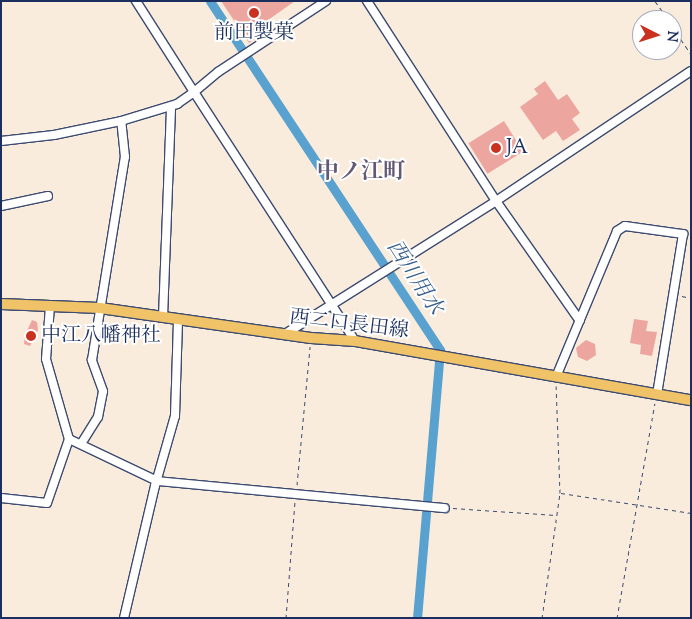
<!DOCTYPE html>
<html>
<head>
<meta charset="utf-8">
<style>
	body { margin:0 }
	#map { position:relative; width:692px; height:619px; overflow:hidden; background:#f9ecdc; font-family:"Sorts Mill Goudy","Noto Serif JP",serif }
	div>[style] { position:absolute }
	.canal>* { height:9px; margin:-4.5px; padding:0 4.5px; transform-origin:4.5px; border-radius:4.5px; background:#59a1cf }
	.building>* { inset:0; background:#eda69f; transform-origin:0 0 }
	.path>* { height:1px; margin-top:-0.5px; transform-origin:0; background:repeating-linear-gradient(90deg,#3c4b71 0 4px,transparent 0 8px) }
	.roads { filter:drop-shadow(1px 0 #3c4b71) drop-shadow(-1px 0 #3c4b71) drop-shadow(0 1px #3c4b71) drop-shadow(0 -1px #3c4b71) }
	.minor>* { height:8px; margin:-4px; padding:0 4px; transform-origin:4px; border-radius:4px; background:#fff }
	.major>* { height:10px; margin:-5px; padding:0 5px; transform-origin:5px; border-radius:5px; background:#f1c369 }
	.dots>* { width:14px; height:14px; translate:-50% -50%; box-sizing:border-box; border:2px solid #fff; border-radius:50% }
	span { translate:-50% -50%; white-space:nowrap; text-align:center; line-height:1.15; -webkit-text-stroke:4px #fff; paint-order:stroke }
	.poi-label { font-size:20px; color:#1b2f5e }
	.left { translate:0 -50%; text-align:left }
	.street-label { font-size:20px; color:#1b2f5e }
	.water-label { font-size:21px; color:#345d8b; font-style:italic }
	.quarter-label { font-size:22px; color:#645975; font-weight:700 }
	.frame { position:absolute; inset:0; border:2px solid #1b2f5e; pointer-events:none }
	.north { position:absolute; left:632px; top:10px; width:50px; height:50px; box-sizing:border-box; background:#fff; border:1px solid #a4acbf; border-radius:50%; rotate:95deg; font-size:14px; font-weight:700; line-height:20px; text-align:center; color:#1b2f5e }
	.north::after { content:''; display:block; margin:auto; width:18px; height:22px; background:#c8321e; clip-path:polygon(50% 0,100% 100%,50% 72%,0 100%) }
</style>
</head>
<body>
<div id="map">
	<div class="canal">
		<i style="left:210px;top:1px;width:418px;rotate:56.6deg"></i>
		<i style="left:440px;top:350px;width:269px;rotate:94.9deg"></i>
	</div>
	<div class="building">
		<i style="clip-path:polygon(221px 1px,295px 1px,261px 25px,265px 31px,249px 43px)"></i>
		<i style="clip-path:polygon(545px 81px,558px 100px,567px 94px,580px 113px,572px 119px,580px 130px,563px 141px,556px 131px,543px 140px,520px 107px,538px 94px,534px 89px)"></i>
		<i style="left:504px;top:121px;width:36px;height:42px;rotate:58deg"></i>
		<i style="clip-path:polygon(634px 319px,648px 321px,646px 331px,657px 332px,652px 356px,640px 354px,641px 345px,630px 343px)"></i>
		<i style="clip-path:polygon(32px 320px,37px 322px,38px 330px,30px 346px,24px 344px,25px 335px)"></i>
		<i style="clip-path:polygon(586px 340px,595px 344px,596px 355px,587px 361px,578px 357px,576px 348px)"></i>
	</div>
	<div class="path">
		<i style="left:655px;top:1px;width:24px;rotate:54deg"></i>
		<i style="left:672px;top:26px;width:34px;rotate:56deg"></i>
		<i style="left:682px;top:296px;width:9px;rotate:13deg"></i>
		<i style="left:297px;top:485px;width:139px;rotate:-84.6deg"></i>
		<i style="left:561px;top:493px;width:132px;rotate:8.7deg"></i>
		<i style="left:453px;top:508px;width:103px;rotate:3.9deg"></i>
		<i style="left:286px;top:618px;width:117px;rotate:-85.6deg"></i>
		<i style="left:542px;top:618px;width:126px;rotate:-81.8deg"></i>
		<i style="left:560px;top:493px;width:107px;rotate:-92.1deg"></i>
		<i style="left:617px;top:618px;width:218px;rotate:-80deg"></i>
	</div>
	<div class="roads">
		<div class="minor">
			<i style="left:326px;top:1px;width:129px;rotate:146.7deg"></i>
			<i style="left:218px;top:72px;width:31px;rotate:140deg"></i>
			<i style="left:194px;top:92px;width:297px;rotate:57.1deg"></i>
			<i style="left:367px;top:1px;width:238px;rotate:57.2deg"></i>
			<i style="left:496px;top:201px;width:146px;rotate:55deg"></i>
			<i style="left:1px;top:141px;width:53px;rotate:-6.5deg"></i>
			<i style="left:54px;top:135px;width:68px;rotate:-11.8deg"></i>
			<i style="left:121px;top:121px;width:59px;rotate:-16.9deg"></i>
			<i style="left:177px;top:104px;width:21px;rotate:-35deg"></i>
			<i style="left:194px;top:92px;width:108px;rotate:-122.5deg"></i>
			<i style="left:1px;top:206px;width:48px;rotate:-12deg"></i>
			<i style="left:50px;top:306px;width:53px;rotate:94.3deg"></i>
			<i style="left:46px;top:359px;width:83px;rotate:74deg"></i>
			<i style="left:163px;top:317px;width:210px;rotate:-87.8deg"></i>
			<i style="left:285px;top:334px;width:249px;rotate:-32.2deg"></i>
			<i style="left:496px;top:201px;width:234px;rotate:-33.7deg"></i>
			<i style="left:556px;top:377px;width:158px;rotate:-67.3deg"></i>
			<i style="left:617px;top:231px;width:9px;rotate:-32deg"></i>
			<i style="left:625px;top:226px;width:59px;rotate:7.9deg"></i>
			<i style="left:683px;top:234px;width:162px;rotate:99.2deg"></i>
			<i style="left:81px;top:444px;width:32px;rotate:-58deg"></i>
			<i style="left:98px;top:417px;width:26px;rotate:-79deg"></i>
			<i style="left:103px;top:391px;width:33px;rotate:-110deg"></i>
			<i style="left:92px;top:360px;width:206px;rotate:-80.8deg"></i>
			<i style="left:125px;top:157px;width:36px;rotate:-96deg"></i>
			<i style="left:1px;top:498px;width:46px;rotate:6.2deg"></i>
			<i style="left:47px;top:503px;width:68px;rotate:-71deg"></i>
			<i style="left:69px;top:439px;width:98px;rotate:25.5deg"></i>
			<i style="left:157px;top:481px;width:289px;rotate:5.4deg"></i>
			<i style="left:124px;top:618px;width:136px;rotate:-76.8deg"></i>
			<i style="left:155px;top:486px;width:73px;rotate:-74.1deg"></i>
			<i style="left:175px;top:416px;width:95px;rotate:-88.2deg"></i>
		</div>
		<div class="major">
			<i style="left:1px;top:304px;width:99px;rotate:2.3deg"></i>
			<i style="left:100px;top:308px;width:213px;rotate:8.1deg"></i>
			<i style="left:311px;top:338px;width:44px;rotate:3.9deg"></i>
			<i style="left:355px;top:341px;width:341px;rotate:10deg"></i>
		</div>
	</div>
	<div class="dots">
		<i style="left:254px;top:13px;background:#c8321e"></i>
		<i style="left:496px;top:148px;background:#c8321e"></i>
		<i style="left:31px;top:336px;background:#c8321e"></i>
	</div>
	<div class="poi-label">
		<span style="left:254px;top:33px">前田製菓</span>
		<span class="left" style="left:506px;top:148px">JA</span>
		<span class="left" style="left:41px;top:336px">中江八幡神社</span>
	</div>
	<div class="street-label">
		<span style="left:349px;top:325px;rotate:7deg">西二口長田線</span>
	</div>
	<div class="water-label">
		<span style="left:414px;top:278px;rotate:57deg">西川用水</span>
	</div>
	<div class="quarter-label">
		<span style="left:361px;top:174px">中ノ江町</span>
	</div>
	<div class="frame"></div>
	<div class="north">N</div>
</div>
</body>
</html>
